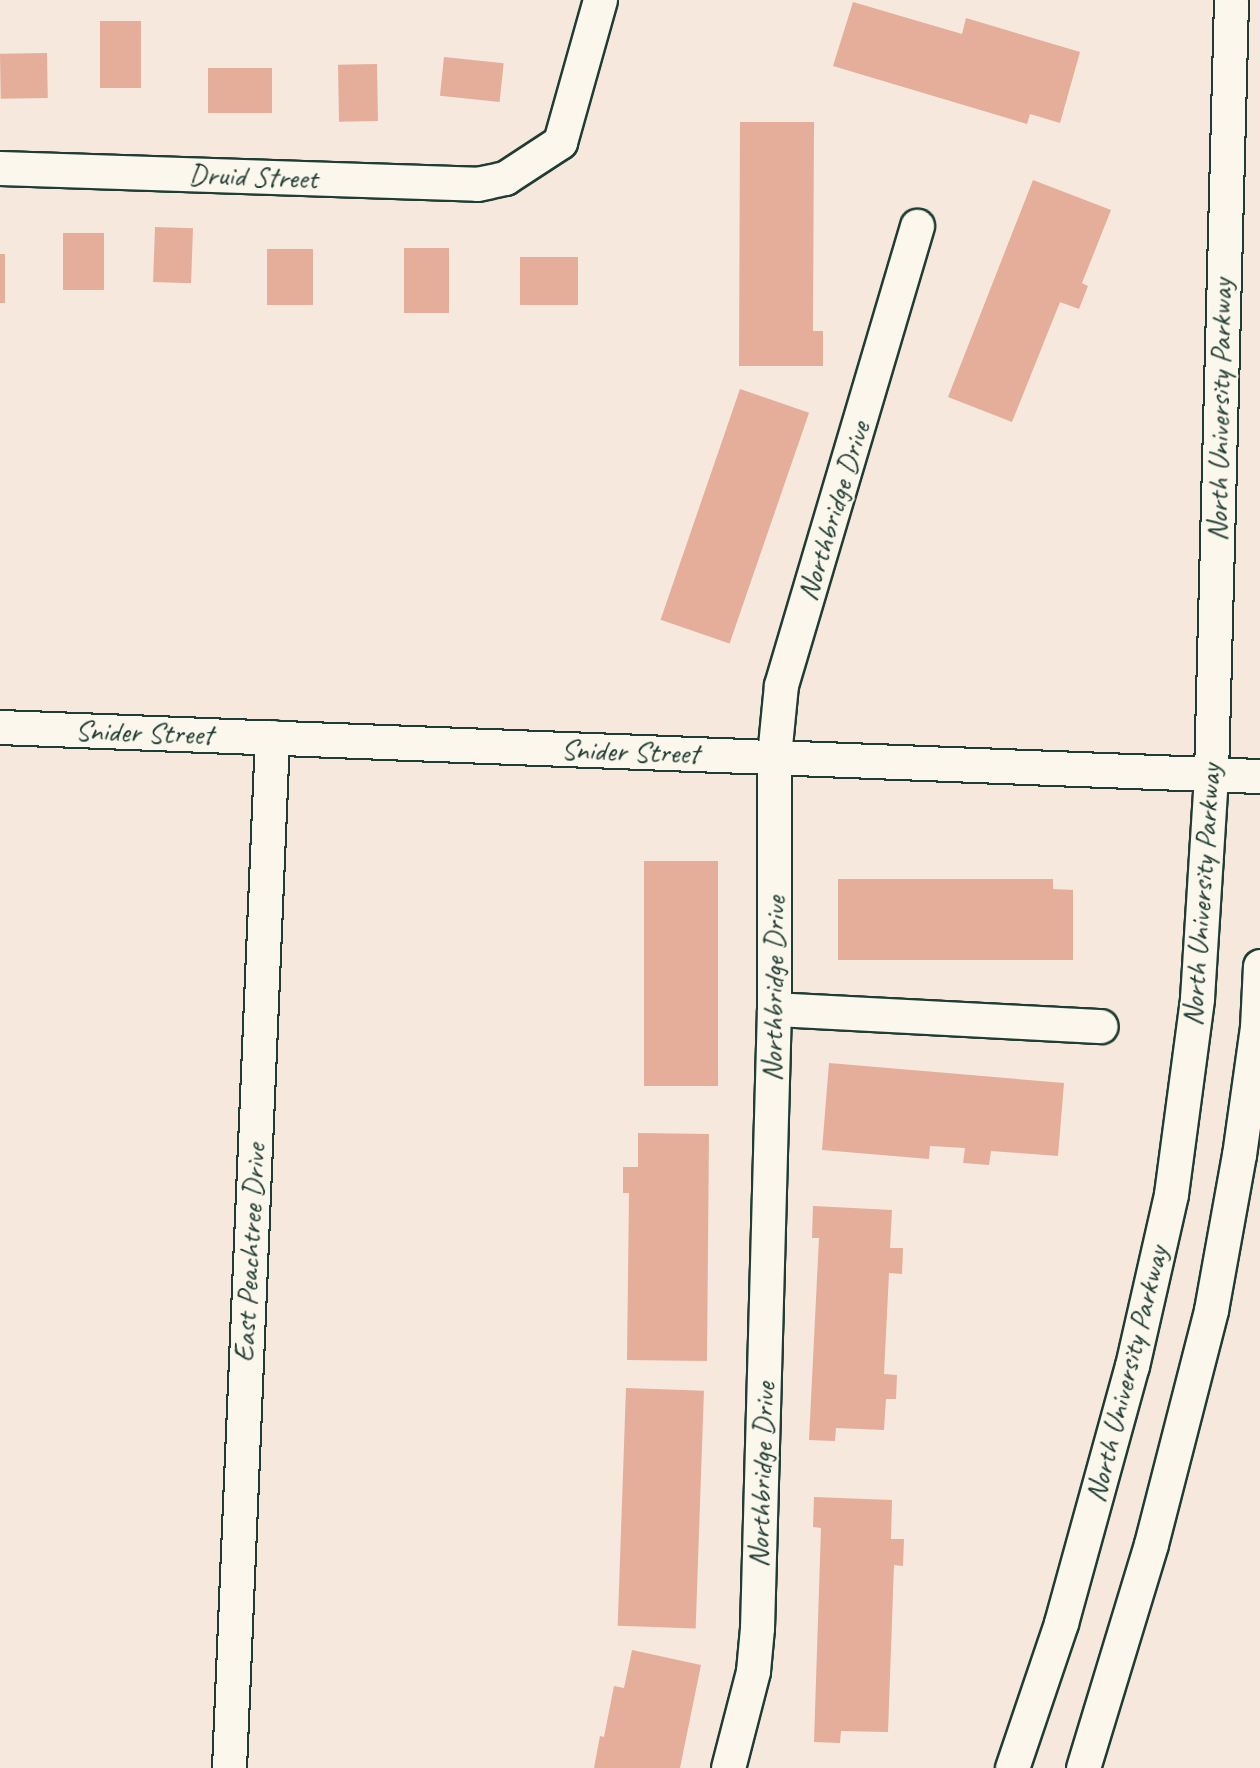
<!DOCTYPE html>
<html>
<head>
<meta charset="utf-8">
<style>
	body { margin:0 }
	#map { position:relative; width:1260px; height:1768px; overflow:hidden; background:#f6e8dc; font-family:Caveat,sans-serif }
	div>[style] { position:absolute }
	.building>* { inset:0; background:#e4ae9a; transform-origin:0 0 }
	.roads { filter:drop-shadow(2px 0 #1f3d34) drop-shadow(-2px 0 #1f3d34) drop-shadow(0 2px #1f3d34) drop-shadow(0 -2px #1f3d34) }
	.street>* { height:33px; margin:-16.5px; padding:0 16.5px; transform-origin:16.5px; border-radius:16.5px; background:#fbf7ec }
	.secondary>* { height:33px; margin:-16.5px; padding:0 16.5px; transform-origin:16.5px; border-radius:16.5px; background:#fbf7ec }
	span { translate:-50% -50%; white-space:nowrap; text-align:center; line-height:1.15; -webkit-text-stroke:4.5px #fbf7ec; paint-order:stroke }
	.street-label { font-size:30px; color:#1f3d34 }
</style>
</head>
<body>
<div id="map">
	<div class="building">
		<i style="clip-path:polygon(853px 2px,962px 34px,966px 18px,1080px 52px,1060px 123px,1030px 114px,1027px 124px,833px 66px)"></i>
		<i style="left:100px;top:21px;width:41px;height:67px"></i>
		<i style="left:47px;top:53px;width:45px;height:47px;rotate:89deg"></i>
		<i style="left:444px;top:57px;width:60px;height:39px;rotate:6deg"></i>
		<i style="left:377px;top:64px;width:57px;height:39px;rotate:89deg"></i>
		<i style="left:272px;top:68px;width:45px;height:64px;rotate:90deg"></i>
		<i style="clip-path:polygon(740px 122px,814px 122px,813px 331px,823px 331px,823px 366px,739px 366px)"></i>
		<i style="clip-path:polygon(1033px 180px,1111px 210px,1082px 283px,1088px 286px,1079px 309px,1060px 302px,1012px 422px,948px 397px)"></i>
		<i style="left:155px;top:227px;width:38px;height:55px;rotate:2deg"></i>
		<i style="left:63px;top:233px;width:41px;height:57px"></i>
		<i style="left:404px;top:248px;width:45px;height:65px"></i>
		<i style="left:267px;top:249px;width:46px;height:56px"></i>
		<i style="left:5px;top:254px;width:49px;height:5px;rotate:90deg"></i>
		<i style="left:578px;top:257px;width:48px;height:58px;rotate:90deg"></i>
		<i style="left:740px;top:389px;width:73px;height:244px;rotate:19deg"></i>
		<i style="left:718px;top:861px;width:225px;height:74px;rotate:90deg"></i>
		<i style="clip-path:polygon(838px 879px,1053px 879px,1053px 889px,1073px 890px,1073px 960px,838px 960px)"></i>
		<i style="clip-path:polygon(829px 1063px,1064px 1083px,1058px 1156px,991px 1151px,989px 1165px,963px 1163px,965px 1148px,930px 1146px,929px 1159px,822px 1150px)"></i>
		<i style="clip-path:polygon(638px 1133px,709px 1134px,707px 1361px,627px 1360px,629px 1193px,623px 1193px,623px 1167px,638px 1167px)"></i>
		<i style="clip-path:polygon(813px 1206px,892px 1210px,890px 1248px,903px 1248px,902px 1274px,889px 1273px,884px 1374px,897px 1375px,896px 1399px,886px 1399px,884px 1430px,836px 1428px,835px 1441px,809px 1440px,819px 1238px,812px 1238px)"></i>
		<i style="left:626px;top:1388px;width:78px;height:238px;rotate:2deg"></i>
		<i style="clip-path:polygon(814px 1497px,892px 1500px,891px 1539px,904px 1539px,903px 1566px,894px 1565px,888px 1732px,841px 1731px,840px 1743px,814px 1742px,821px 1528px,813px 1527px)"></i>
		<i style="clip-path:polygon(632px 1650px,701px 1665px,680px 1768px,594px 1768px,600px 1736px,604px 1737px,614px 1686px,624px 1688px)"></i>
	</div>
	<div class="roads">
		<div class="street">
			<i style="left:0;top:168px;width:477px;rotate:1.9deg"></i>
			<i style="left:477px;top:184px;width:29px;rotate:-12deg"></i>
			<i style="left:505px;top:178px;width:66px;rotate:-33.2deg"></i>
			<i style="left:560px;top:142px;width:148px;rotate:-74.3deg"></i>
			<i style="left:0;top:727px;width:1261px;rotate:2.23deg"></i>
			<i style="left:774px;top:1009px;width:327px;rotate:3deg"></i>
			<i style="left:229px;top:1768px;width:1032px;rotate:-87.61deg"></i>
			<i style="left:728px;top:1768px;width:100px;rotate:-75.5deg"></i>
			<i style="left:753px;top:1671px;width:43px;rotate:-84.7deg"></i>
			<i style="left:757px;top:1628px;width:619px;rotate:-88.43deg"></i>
			<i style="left:774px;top:1009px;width:253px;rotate:-90deg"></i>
			<i style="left:774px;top:756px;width:71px;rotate:-84.4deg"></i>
			<i style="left:781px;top:685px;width:479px;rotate:-73.5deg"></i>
		</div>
		<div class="secondary">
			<i style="left:1012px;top:1768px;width:153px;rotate:-71.3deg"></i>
			<i style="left:1061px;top:1623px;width:267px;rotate:-74.6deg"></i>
			<i style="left:1132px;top:1366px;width:176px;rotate:-77.2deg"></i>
			<i style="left:1171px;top:1194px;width:198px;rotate:-82.4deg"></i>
			<i style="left:1197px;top:998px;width:224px;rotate:-86.4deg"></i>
			<i style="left:1211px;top:774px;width:774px;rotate:-88.52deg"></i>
			<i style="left:1083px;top:1768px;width:234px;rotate:-73.1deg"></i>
			<i style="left:1151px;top:1544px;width:242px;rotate:-75.6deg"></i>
			<i style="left:1211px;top:1310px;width:158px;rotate:-79.8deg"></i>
			<i style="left:1239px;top:1155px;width:129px;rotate:-82deg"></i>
			<i style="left:1257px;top:1027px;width:61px;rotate:-87.2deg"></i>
		</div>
	</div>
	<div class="street-label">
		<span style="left:253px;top:176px;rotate:2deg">Druid Street</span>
		<span style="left:1219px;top:410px;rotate:-89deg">North University Parkway</span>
		<span style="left:833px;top:511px;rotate:-73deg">Northbridge Drive</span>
		<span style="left:144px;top:732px;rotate:2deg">Snider Street</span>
		<span style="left:630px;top:751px;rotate:2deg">Snider Street</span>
		<span style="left:1201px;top:895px;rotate:-86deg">North University Parkway</span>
		<span style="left:773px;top:989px;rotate:-89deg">Northbridge Drive</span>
		<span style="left:249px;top:1253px;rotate:-87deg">East Peachtree Drive</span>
		<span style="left:1126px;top:1374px;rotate:-76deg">North University Parkway</span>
		<span style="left:761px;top:1475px;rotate:-88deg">Northbridge Drive</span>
	</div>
</div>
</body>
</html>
